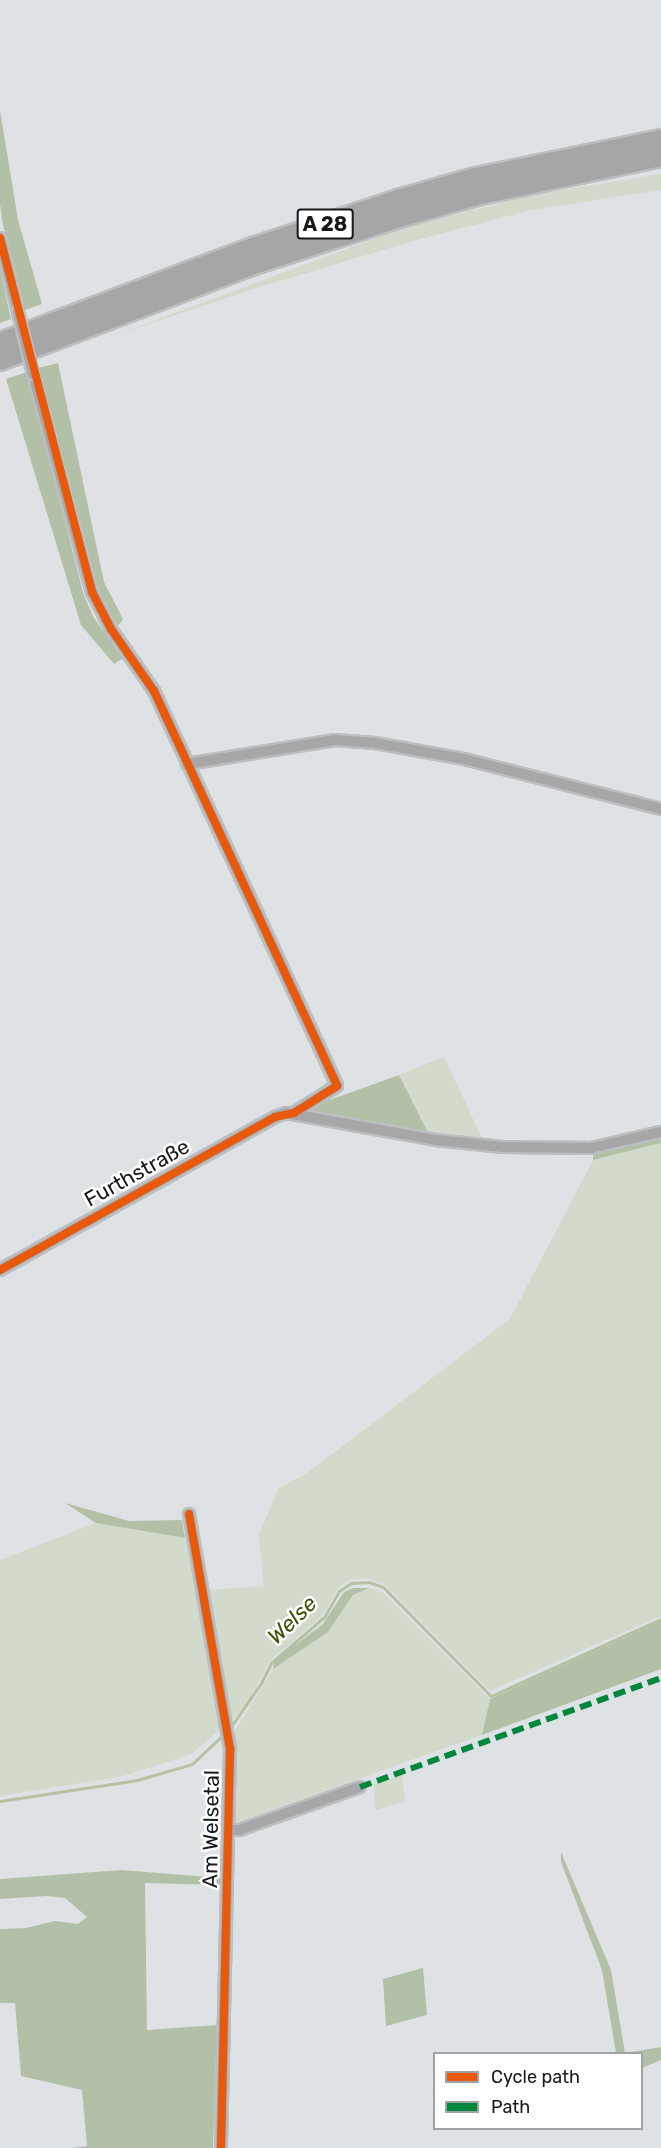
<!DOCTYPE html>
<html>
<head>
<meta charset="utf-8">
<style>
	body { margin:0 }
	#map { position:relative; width:661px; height:2148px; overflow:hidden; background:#dfe2e5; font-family:Rubik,sans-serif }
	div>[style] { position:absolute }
	.green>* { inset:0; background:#d1dacb }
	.forest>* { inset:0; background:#b2c0a7 }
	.stream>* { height:3px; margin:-1.5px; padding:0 1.5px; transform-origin:1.5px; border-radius:1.5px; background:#b3c3a2 }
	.roads { filter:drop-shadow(2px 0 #bcbec0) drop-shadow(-2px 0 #bcbec0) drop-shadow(0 2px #bcbec0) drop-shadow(0 -2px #bcbec0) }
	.street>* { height:10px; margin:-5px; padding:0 5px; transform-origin:5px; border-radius:5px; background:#a7a7a9 }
	.highway>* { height:20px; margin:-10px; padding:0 10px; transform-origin:10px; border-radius:10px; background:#a4a6a8 }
	.bridges { filter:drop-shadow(2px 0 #bcbec0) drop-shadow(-2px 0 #bcbec0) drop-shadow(0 2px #bcbec0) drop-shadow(0 -2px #bcbec0) }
	.street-bridge>* { height:10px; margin:-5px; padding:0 5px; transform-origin:5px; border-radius:5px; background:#a7a7a9 }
	.quiet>* { height:6px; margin-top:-3px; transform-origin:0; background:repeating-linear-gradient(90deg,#00873e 0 12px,transparent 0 18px) }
	.cycleway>* { height:8px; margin:-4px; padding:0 4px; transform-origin:4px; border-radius:4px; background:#e8590c }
	span { translate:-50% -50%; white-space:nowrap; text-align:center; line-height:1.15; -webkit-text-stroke:5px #fff; paint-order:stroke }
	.shield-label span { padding:2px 4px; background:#fff; border:2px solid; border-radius:4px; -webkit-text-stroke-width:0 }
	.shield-label { font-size:20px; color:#17181b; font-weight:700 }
	.street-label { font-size:21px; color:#17181b }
	.water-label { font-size:22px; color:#39530a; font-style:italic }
	.legend { position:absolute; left:433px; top:2052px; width:210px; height:78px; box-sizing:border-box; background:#fff; border:2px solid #a2a3a4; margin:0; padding:8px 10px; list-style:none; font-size:18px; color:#17181b }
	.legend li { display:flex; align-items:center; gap:12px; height:30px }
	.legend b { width:30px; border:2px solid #a2a3a4 }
</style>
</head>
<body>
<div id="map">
	<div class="green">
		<i style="clip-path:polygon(661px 174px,661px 190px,531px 210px,406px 243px,260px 287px,110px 337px,400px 229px,532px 195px)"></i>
		<i style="clip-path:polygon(444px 1057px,483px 1140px,429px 1135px,399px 1075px)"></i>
		<i style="clip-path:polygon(661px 1143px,661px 1616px,490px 1691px,385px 1585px,370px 1579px,351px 1579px,338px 1588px,324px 1614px,270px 1661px,247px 1704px,229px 1724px,206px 1590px,264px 1586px,259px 1535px,278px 1489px,307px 1473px,510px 1319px,593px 1160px)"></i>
		<i style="clip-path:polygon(96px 1523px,185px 1538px,222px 1727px,192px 1754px,120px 1777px,0 1796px,0 1560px)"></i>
		<i style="clip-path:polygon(369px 1588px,381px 1591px,490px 1699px,482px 1735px,234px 1823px,234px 1732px,273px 1669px,327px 1633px,353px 1595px)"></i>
		<i style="clip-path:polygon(402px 1775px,405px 1802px,375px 1810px,374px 1784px)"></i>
	</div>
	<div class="forest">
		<i style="clip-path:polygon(0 110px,18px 220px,42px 304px,25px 310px,3px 225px,0 204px)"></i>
		<i style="clip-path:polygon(0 269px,11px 319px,0 323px)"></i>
		<i style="clip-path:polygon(58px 363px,104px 582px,123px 619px,119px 625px,110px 621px,87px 566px,38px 368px)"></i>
		<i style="clip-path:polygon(27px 372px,84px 596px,94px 618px,123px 658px,114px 664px,81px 625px,6px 379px)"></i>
		<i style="clip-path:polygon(399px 1075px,429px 1135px,315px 1114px,310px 1107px)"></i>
		<i style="clip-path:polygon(661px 1136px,661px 1143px,593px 1160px,593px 1154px)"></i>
		<i style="clip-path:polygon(65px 1503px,129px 1521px,182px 1520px,185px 1538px,96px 1523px)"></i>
		<i style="clip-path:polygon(353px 1588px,369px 1588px,353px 1595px,327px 1633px,273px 1669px,274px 1661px,323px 1624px,344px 1592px)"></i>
		<i style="clip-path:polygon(661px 1621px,661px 1669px,482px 1735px,490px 1699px)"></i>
		<i style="clip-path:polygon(561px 1852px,611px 1970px,625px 2053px,661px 2047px,661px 2060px,642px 2068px,642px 2054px,616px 2053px,602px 1970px,561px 1862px)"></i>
		<i style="clip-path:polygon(121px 1870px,221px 1878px,220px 1885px,145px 1883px,147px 2030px,217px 2025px,213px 2148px,71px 2148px,87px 2146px,82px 2090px,21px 2076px,15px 2003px,0 2003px,0 1929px,26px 1928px,55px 1921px,78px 1924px,87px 1917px,65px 1898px,47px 1896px,0 1899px,0 1879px)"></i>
		<i style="clip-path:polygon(423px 1968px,427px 2015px,386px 2026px,383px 1979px)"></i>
	</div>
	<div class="stream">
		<i style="left:230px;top:1728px;width:55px;rotate:-55.4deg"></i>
		<i style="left:261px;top:1683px;width:22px;rotate:-63deg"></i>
		<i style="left:271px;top:1663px;width:72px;rotate:-41deg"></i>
		<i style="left:325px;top:1616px;width:29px;rotate:-61deg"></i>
		<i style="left:339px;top:1591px;width:14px;rotate:-34deg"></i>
		<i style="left:351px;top:1583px;width:18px;rotate:-3deg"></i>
		<i style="left:369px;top:1582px;width:15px;rotate:20deg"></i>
		<i style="left:383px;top:1587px;width:153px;rotate:45.3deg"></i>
		<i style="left:491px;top:1696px;width:187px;rotate:-24.4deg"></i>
		<i style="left:0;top:1801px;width:139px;rotate:-8.7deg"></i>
		<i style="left:137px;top:1780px;width:57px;rotate:-16.2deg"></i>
		<i style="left:192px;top:1764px;width:45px;rotate:-43.2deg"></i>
	</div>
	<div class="roads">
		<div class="street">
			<i style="left:0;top:238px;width:76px;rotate:76.3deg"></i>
			<i style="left:33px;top:374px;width:226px;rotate:74.9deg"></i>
			<i style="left:92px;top:592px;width:42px;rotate:62.8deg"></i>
			<i style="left:111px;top:629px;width:75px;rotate:55.3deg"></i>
			<i style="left:154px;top:691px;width:435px;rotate:65.1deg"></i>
			<i style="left:337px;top:1086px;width:51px;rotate:147.9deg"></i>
			<i style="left:187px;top:764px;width:150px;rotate:-9.2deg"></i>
			<i style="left:335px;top:740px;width:40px;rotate:4.3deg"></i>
			<i style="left:375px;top:743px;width:90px;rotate:10.2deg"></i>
			<i style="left:464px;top:759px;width:203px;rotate:14.2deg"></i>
			<i style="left:0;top:1270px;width:315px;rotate:-29.1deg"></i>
			<i style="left:275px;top:1117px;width:12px;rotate:-20deg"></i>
			<i style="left:286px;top:1113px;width:152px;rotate:10.2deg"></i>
			<i style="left:436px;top:1140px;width:67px;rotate:6deg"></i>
			<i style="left:503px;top:1147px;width:88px;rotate:0.7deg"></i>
			<i style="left:591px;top:1148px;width:72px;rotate:-12.9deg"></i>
			<i style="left:189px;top:1514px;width:239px;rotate:80.1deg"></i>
			<i style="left:230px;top:1749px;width:399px;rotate:91.3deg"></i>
			<i style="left:230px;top:1830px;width:9px"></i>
			<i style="left:239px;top:1830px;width:128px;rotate:-19.6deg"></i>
		</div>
		<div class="highway">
			<i style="left:0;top:343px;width:273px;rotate:-20.6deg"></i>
			<i style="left:256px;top:247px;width:150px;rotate:-18.3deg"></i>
			<i style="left:398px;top:200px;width:81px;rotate:-15.8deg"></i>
			<i style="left:476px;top:178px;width:189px;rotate:-11.6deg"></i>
			<i style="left:0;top:360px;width:278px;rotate:-20.7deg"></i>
			<i style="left:260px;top:262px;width:149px;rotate:-17.9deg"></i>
			<i style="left:402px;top:216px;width:82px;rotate:-15.6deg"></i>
			<i style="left:481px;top:194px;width:184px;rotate:-11.9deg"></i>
		</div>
	</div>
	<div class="bridges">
		<div class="street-bridge">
			<i style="left:18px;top:312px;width:64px;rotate:76.4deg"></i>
		</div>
	</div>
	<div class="quiet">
		<i style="left:360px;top:1787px;width:320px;rotate:-19.9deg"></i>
	</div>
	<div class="cycleway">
		<i style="left:0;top:238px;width:366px;rotate:75.4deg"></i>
		<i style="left:92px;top:592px;width:42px;rotate:62.8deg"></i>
		<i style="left:111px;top:629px;width:75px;rotate:55.3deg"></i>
		<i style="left:154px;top:691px;width:435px;rotate:65.1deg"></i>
		<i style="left:337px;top:1086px;width:51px;rotate:147.9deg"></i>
		<i style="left:294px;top:1113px;width:19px;rotate:168deg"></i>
		<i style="left:275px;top:1117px;width:315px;rotate:150.9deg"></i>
		<i style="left:189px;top:1514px;width:239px;rotate:80.1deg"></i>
		<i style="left:230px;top:1749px;width:399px;rotate:91.3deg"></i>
	</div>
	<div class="shield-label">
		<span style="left:325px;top:224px">A 28</span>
	</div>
	<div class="street-label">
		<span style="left:137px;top:1173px;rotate:-29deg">Furthstraße</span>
		<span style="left:211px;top:1829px;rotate:-89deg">Am Welsetal</span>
	</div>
	<div class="water-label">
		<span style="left:292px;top:1620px;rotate:-44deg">Welse</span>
	</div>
	<ul class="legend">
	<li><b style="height:8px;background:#e8590c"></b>Cycle path</li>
	<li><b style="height:8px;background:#00873e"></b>Path</li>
	</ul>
</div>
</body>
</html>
